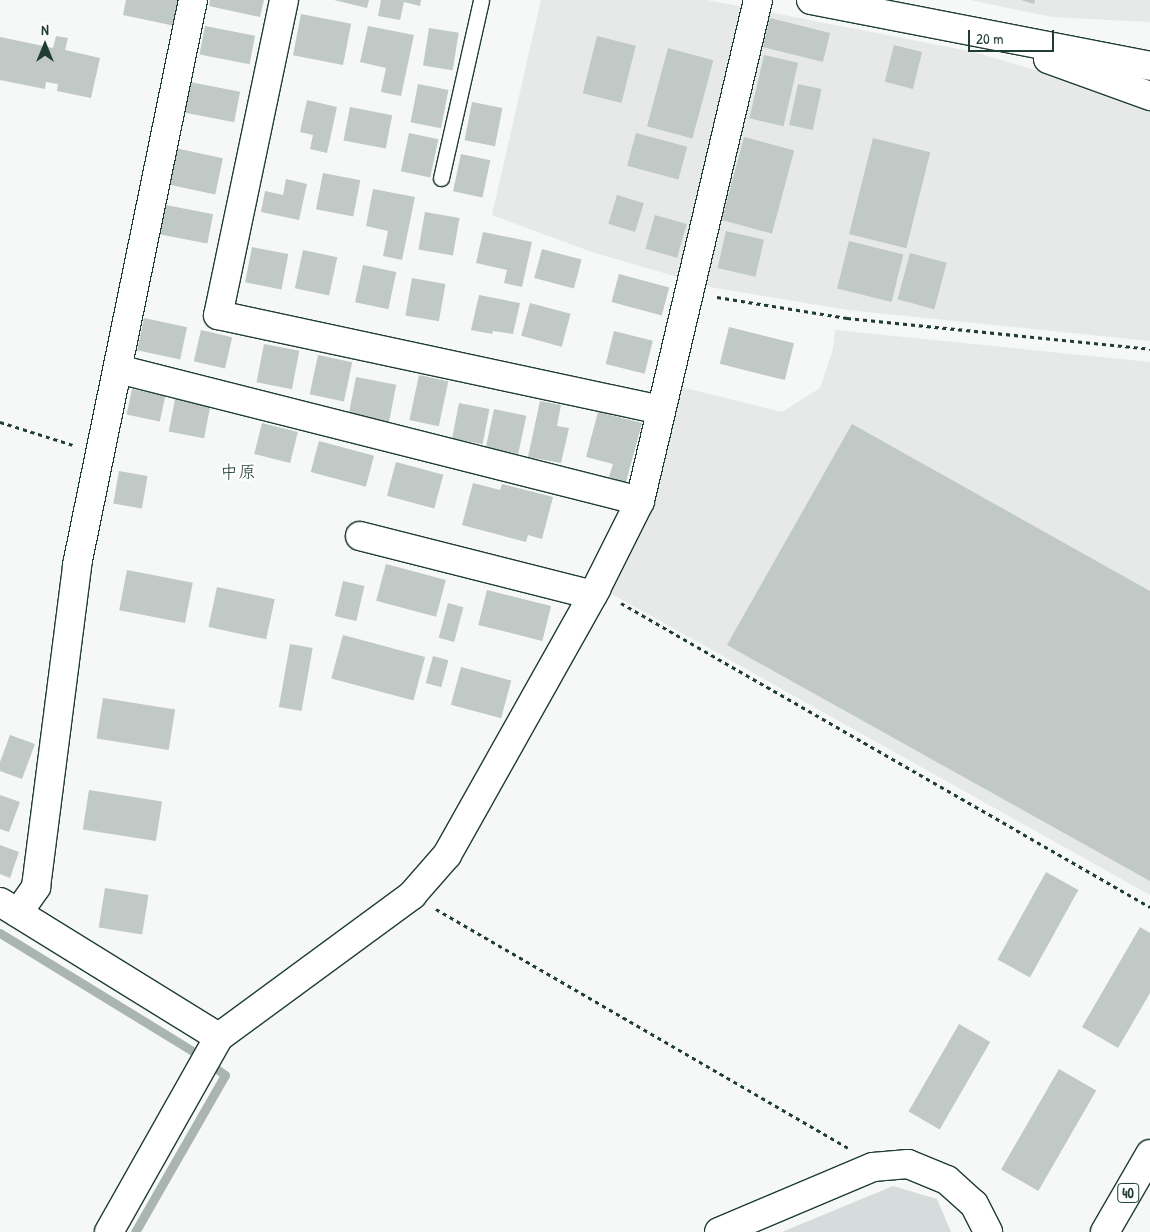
<!DOCTYPE html>
<html>
<head>
<meta charset="utf-8">
<style>
	body { margin:0 }
	#map { position:relative; width:1150px; height:1232px; overflow:hidden; background:#f6f7f7; font-family:"Patrick Hand","Klee One",sans-serif }
	div>[style] { position:absolute }
	.built>* { inset:0; background:#e6e9e8 }
	.green>* { inset:0; background:#d6dcdb }
	.stream>* { height:9px; margin:-4.5px; padding:0 4.5px; transform-origin:4.5px; border-radius:4.5px; background:#aab5b1 }
	.building>* { inset:0; background:#c0c9c6; transform-origin:0 0 }
	.path>* { height:3px; margin-top:-1.5px; transform-origin:0; background:repeating-linear-gradient(90deg,#1f3d34 0 4px,transparent 0 8px) }
	.roads { filter:drop-shadow(1px 0 #1f3d34) drop-shadow(-1px 0 #1f3d34) drop-shadow(0 1px #1f3d34) drop-shadow(0 -1px #1f3d34) }
	.service>* { height:15px; margin:-7.5px; padding:0 7.5px; transform-origin:7.5px; border-radius:7.5px; background:#fff }
	.minor>* { height:28px; margin:-14px; padding:0 14px; transform-origin:14px; border-radius:14px; background:#fff }
	.tertiary>* { height:28px; margin:-14px; padding:0 14px; transform-origin:14px; border-radius:14px; background:#fff }
	.secondary>* { height:28px; margin:-14px; padding:0 14px; transform-origin:14px; border-radius:14px; background:#fff }
	.primary>* { height:28px; margin:-14px; padding:0 14px; transform-origin:14px; border-radius:14px; background:#fff }
	span { translate:-50% -50%; white-space:nowrap; text-align:center; line-height:1.15; -webkit-text-stroke:4.5px #fff; paint-order:stroke }
	.shield-label span { padding:1px 4px; background:#fff; border:1px solid; border-radius:4px; -webkit-text-stroke-width:0 }
	.shield-label { font-size:14px; color:#1f3d34; font-weight:700 }
	.quarter-label { font-size:18px; color:#1f3d34 }
	.north { position:absolute; left:20px; top:20px; width:50px; height:50px; -webkit-text-stroke:4px #fff; paint-order:stroke; rotate:0deg; font-size:14px; font-weight:700; line-height:20px; text-align:center; color:#1f3d34 }
	.north::after { content:''; display:block; margin:auto; width:18px; height:22px; background:#1f3d34; clip-path:polygon(50% 0,100% 100%,50% 72%,0 100%) }
	.scale { position:absolute; left:968px; top:30px; width:86px; height:22px; box-sizing:border-box; border:2px solid #1f3d34; border-top:0; padding-left:6px; font-size:15px; line-height:18px; white-space:nowrap; color:#1f3d34; -webkit-text-stroke:4px #fff; paint-order:stroke }
</style>
</head>
<body>
<div id="map">
	<div class="built">
		<i style="clip-path:polygon(541px 0,707px 0,974px 52px,1140px 101px,1150px 107px,1150px 341px,848px 310px,715px 288px,592px 252px,492px 215px)"></i>
		<i style="clip-path:polygon(970px 0,1150px 0,1150px 22px,1052px 17px)"></i>
		<i style="clip-path:polygon(835px 330px,1150px 362px,1150px 895px,603px 589px,681px 387px,782px 412px,820px 388px,833px 349px)"></i>
	</div>
	<div class="green">
		<i style="clip-path:polygon(893px 1186px,937px 1199px,951px 1232px,782px 1232px)"></i>
	</div>
	<div class="stream">
		<i style="left:0;top:933px;width:233px;rotate:31.5deg"></i>
		<i style="left:199px;top:1055px;width:33px;rotate:38deg"></i>
		<i style="left:225px;top:1075px;width:181px;rotate:119.8deg"></i>
	</div>
	<div class="building">
		<i style="clip-path:polygon(126px 0,181px 0,175px 26px,123px 15px)"></i>
		<i style="clip-path:polygon(210px 0,264px 0,260px 17px,209px 6px)"></i>
		<i style="clip-path:polygon(334px 0,369px 0,367px 8px)"></i>
		<i style="clip-path:polygon(381px 0,421px 0,420px 6px,404px 2px,400px 20px,378px 16px)"></i>
		<i style="clip-path:polygon(1021px 0,1035px 0,1034px 4px)"></i>
		<i style="left:301px;top:14px;width:51px;height:42px;rotate:11deg"></i>
		<i style="left:770px;top:18px;width:62px;height:30px;rotate:14deg"></i>
		<i style="left:205px;top:26px;width:51px;height:29px;rotate:11deg"></i>
		<i style="clip-path:polygon(368px 26px,414px 35px,401px 96px,381px 92px,386px 68px,360px 62px)"></i>
		<i style="left:429px;top:28px;width:30px;height:38px;rotate:9deg"></i>
		<i style="clip-path:polygon(56px 36px,68px 38px,65px 50px,100px 58px,91px 98px,57px 91px,58px 84px,46px 82px,45px 89px,0 80px,0 37px,53px 48px)"></i>
		<i style="left:597px;top:36px;width:40px;height:59px;rotate:14deg"></i>
		<i style="left:894px;top:45px;width:29px;height:38px;rotate:14deg"></i>
		<i style="left:668px;top:48px;width:47px;height:81px;rotate:15deg"></i>
		<i style="left:764px;top:55px;width:35px;height:65px;rotate:13deg"></i>
		<i style="left:190px;top:82px;width:51px;height:31px;rotate:11deg"></i>
		<i style="left:418px;top:84px;width:31px;height:39px;rotate:11deg"></i>
		<i style="left:798px;top:84px;width:24px;height:42px;rotate:12deg"></i>
		<i style="clip-path:polygon(307px 100px,337px 107px,327px 153px,310px 149px,313px 135px,300px 132px)"></i>
		<i style="left:472px;top:102px;width:31px;height:39px;rotate:11deg"></i>
		<i style="left:350px;top:107px;width:43px;height:34px;rotate:11deg"></i>
		<i style="left:409px;top:133px;width:30px;height:39px;rotate:12deg"></i>
		<i style="left:636px;top:133px;width:53px;height:34px;rotate:15deg"></i>
		<i style="left:744px;top:137px;width:52px;height:86px;rotate:15deg"></i>
		<i style="left:873px;top:138px;width:59px;height:99px;rotate:14deg"></i>
		<i style="left:175px;top:148px;width:49px;height:37px;rotate:12deg"></i>
		<i style="left:461px;top:154px;width:30px;height:38px;rotate:12deg"></i>
		<i style="left:323px;top:173px;width:38px;height:37px;rotate:11deg"></i>
		<i style="clip-path:polygon(286px 179px,307px 184px,299px 220px,261px 212px,265px 191px,283px 195px)"></i>
		<i style="clip-path:polygon(373px 189px,415px 197px,402px 260px,383px 256px,388px 231px,366px 226px)"></i>
		<i style="left:617px;top:195px;width:28px;height:30px;rotate:17deg"></i>
		<i style="left:166px;top:205px;width:48px;height:30px;rotate:11deg"></i>
		<i style="left:425px;top:212px;width:35px;height:38px;rotate:10deg"></i>
		<i style="left:655px;top:215px;width:33px;height:35px;rotate:16deg"></i>
		<i style="left:726px;top:231px;width:39px;height:38px;rotate:13deg"></i>
		<i style="clip-path:polygon(483px 232px,532px 242px,522px 287px,504px 283px,507px 270px,476px 263px)"></i>
		<i style="left:849px;top:241px;width:56px;height:49px;rotate:14deg"></i>
		<i style="left:252px;top:247px;width:37px;height:36px;rotate:11deg"></i>
		<i style="left:542px;top:249px;width:41px;height:30px;rotate:15deg"></i>
		<i style="left:303px;top:250px;width:35px;height:39px;rotate:12deg"></i>
		<i style="left:910px;top:253px;width:38px;height:48px;rotate:15deg"></i>
		<i style="left:363px;top:265px;width:34px;height:38px;rotate:12deg"></i>
		<i style="left:619px;top:274px;width:52px;height:29px;rotate:15deg"></i>
		<i style="left:412px;top:278px;width:34px;height:38px;rotate:10deg"></i>
		<i style="clip-path:polygon(479px 295px,520px 303px,513px 334px,493px 331px,492px 334px,471px 330px)"></i>
		<i style="left:530px;top:303px;width:42px;height:34px;rotate:15deg"></i>
		<i style="left:144px;top:318px;width:44px;height:33px;rotate:12deg"></i>
		<i style="left:729px;top:327px;width:67px;height:38px;rotate:14deg"></i>
		<i style="left:201px;top:330px;width:32px;height:32px;rotate:13deg"></i>
		<i style="left:614px;top:331px;width:40px;height:34px;rotate:14deg"></i>
		<i style="left:264px;top:344px;width:36px;height:39px;rotate:11deg"></i>
		<i style="left:318px;top:355px;width:35px;height:40px;rotate:12deg"></i>
		<i style="left:419px;top:375px;width:30px;height:46px;rotate:12deg"></i>
		<i style="left:356px;top:377px;width:41px;height:42px;rotate:11deg"></i>
		<i style="left:132px;top:389px;width:34px;height:26px;rotate:12deg"></i>
		<i style="left:175px;top:399px;width:36px;height:33px;rotate:11deg"></i>
		<i style="clip-path:polygon(540px 401px,561px 405px,557px 426px,569px 428px,561px 463px,528px 457px)"></i>
		<i style="left:459px;top:403px;width:31px;height:36px;rotate:11deg"></i>
		<i style="left:494px;top:409px;width:33px;height:39px;rotate:12deg"></i>
		<i style="clip-path:polygon(598px 412px,642px 423px,626px 482px,609px 477px,613px 464px,586px 457px)"></i>
		<i style="left:262px;top:423px;width:37px;height:32px;rotate:14deg"></i>
		<i style="clip-path:polygon(852px 424px,1150px 591px,1150px 881px,727px 645px)"></i>
		<i style="left:319px;top:441px;width:57px;height:32px;rotate:15deg"></i>
		<i style="left:396px;top:462px;width:49px;height:35px;rotate:15deg"></i>
		<i style="left:119px;top:471px;width:29px;height:33px;rotate:10deg"></i>
		<i style="clip-path:polygon(473px 483px,500px 490px,502px 484px,553px 497px,542px 539px,528px 535px,526px 542px,462px 525px)"></i>
		<i style="left:386px;top:564px;width:62px;height:38px;rotate:15deg"></i>
		<i style="left:127px;top:570px;width:67px;height:41px;rotate:11deg"></i>
		<i style="left:343px;top:581px;width:22px;height:36px;rotate:13deg"></i>
		<i style="left:217px;top:587px;width:59px;height:41px;rotate:12deg"></i>
		<i style="left:487px;top:590px;width:66px;height:36px;rotate:14deg"></i>
		<i style="left:448px;top:603px;width:16px;height:36px;rotate:15deg"></i>
		<i style="left:343px;top:635px;width:85px;height:45px;rotate:15deg"></i>
		<i style="left:290px;top:644px;width:23px;height:64px;rotate:10deg"></i>
		<i style="left:433px;top:656px;width:16px;height:28px;rotate:15deg"></i>
		<i style="left:461px;top:667px;width:52px;height:39px;rotate:15deg"></i>
		<i style="left:103px;top:698px;width:73px;height:41px;rotate:9deg"></i>
		<i style="clip-path:polygon(10px 735px,35px 744px,22px 779px,0 771px,0 762px)"></i>
		<i style="left:89px;top:790px;width:74px;height:40px;rotate:9deg"></i>
		<i style="clip-path:polygon(0 795px,20px 802px,9px 832px,0 829px)"></i>
		<i style="clip-path:polygon(0 845px,19px 852px,10px 878px,0 874px)"></i>
		<i style="left:1046px;top:872px;width:37px;height:100px;rotate:29deg"></i>
		<i style="left:105px;top:888px;width:44px;height:40px;rotate:9deg"></i>
		<i style="clip-path:polygon(1140px 927px,1150px 933px,1150px 993px,1118px 1048px,1082px 1027px)"></i>
		<i style="left:959px;top:1024px;width:36px;height:101px;rotate:30deg"></i>
		<i style="left:1059px;top:1069px;width:43px;height:116px;rotate:30deg"></i>
	</div>
	<div class="path">
		<i style="left:717px;top:297px;width:132px;rotate:9.2deg"></i>
		<i style="left:847px;top:318px;width:305px;rotate:5.8deg"></i>
		<i style="left:0;top:422px;width:77px;rotate:17.5deg"></i>
		<i style="left:621px;top:603px;width:610px;rotate:29.88deg"></i>
		<i style="left:436px;top:909px;width:476px;rotate:30.1deg"></i>
	</div>
	<div class="roads">
		<div class="service">
			<i style="left:441px;top:178px;width:182px;rotate:-77.3deg"></i>
		</div>
		<div class="minor">
			<i style="left:284px;top:0;width:322px;rotate:101.8deg"></i>
			<i style="left:218px;top:315px;width:453px;rotate:12.1deg"></i>
			<i style="left:118px;top:369px;width:538px;rotate:14.19deg"></i>
			<i style="left:360px;top:536px;width:240px;rotate:14.2deg"></i>
			<i style="left:0;top:902px;width:257px;rotate:31.7deg"></i>
			<i style="left:18px;top:913px;width:32px;rotate:-55deg"></i>
			<i style="left:36px;top:887px;width:325px;rotate:-82.7deg"></i>
			<i style="left:77px;top:565px;width:577px;rotate:-78.4deg"></i>
			<i style="left:109px;top:1232px;width:224px;rotate:-60.6deg"></i>
			<i style="left:219px;top:1037px;width:240px;rotate:-36.3deg"></i>
			<i style="left:412px;top:895px;width:53px;rotate:-48.8deg"></i>
			<i style="left:447px;top:855px;width:305px;rotate:-60.7deg"></i>
			<i style="left:596px;top:589px;width:98px;rotate:-63.4deg"></i>
			<i style="left:640px;top:501px;width:515px;rotate:-76.75deg"></i>
		</div>
		<div class="tertiary">
			<i style="left:719px;top:1232px;width:167px;rotate:-22.9deg"></i>
			<i style="left:873px;top:1167px;width:35px;rotate:-5deg"></i>
			<i style="left:908px;top:1164px;width:42px;rotate:22.3deg"></i>
			<i style="left:947px;top:1180px;width:36px;rotate:42deg"></i>
			<i style="left:974px;top:1204px;width:31px;rotate:63deg"></i>
		</div>
		<div class="secondary">
			<i style="left:811px;top:0;width:345px;rotate:11deg"></i>
			<i style="left:1048px;top:59px;width:109px;rotate:19.9deg"></i>
		</div>
		<div class="primary">
			<i style="left:1105px;top:1232px;width:90px;rotate:-60deg"></i>
		</div>
	</div>
	<div class="shield-label">
		<span style="left:1128px;top:1193px">40</span>
	</div>
	<div class="quarter-label">
		<span style="left:238px;top:472px">中原</span>
	</div>
	<div class="north">N</div>
	<div class="scale">20 m</div>
</div>
</body>
</html>
